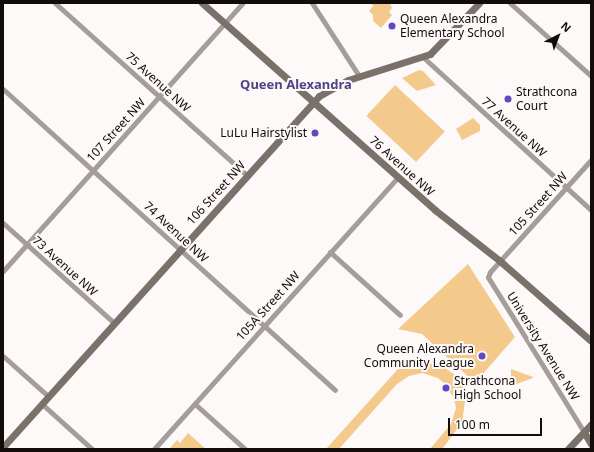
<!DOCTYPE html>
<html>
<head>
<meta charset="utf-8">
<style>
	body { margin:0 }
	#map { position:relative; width:594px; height:452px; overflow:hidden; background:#fdf9f8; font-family:"Noto Sans",sans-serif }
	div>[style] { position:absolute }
	.green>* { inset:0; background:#f4c98c; transform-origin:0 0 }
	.street>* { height:5px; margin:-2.5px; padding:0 2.5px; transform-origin:2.5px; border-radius:2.5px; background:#a49d99 }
	.secondary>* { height:7px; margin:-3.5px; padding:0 3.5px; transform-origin:3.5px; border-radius:3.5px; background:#7b716b }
	.dots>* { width:11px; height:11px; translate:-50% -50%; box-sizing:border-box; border:2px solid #fdf9f8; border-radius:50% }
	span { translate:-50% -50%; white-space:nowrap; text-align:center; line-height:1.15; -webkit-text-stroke:4px #fdf9f8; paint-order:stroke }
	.poi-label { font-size:12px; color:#120c0b }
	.left { translate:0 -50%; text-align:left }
	.right { translate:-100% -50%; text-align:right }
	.street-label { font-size:12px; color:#120c0b }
	.neighbourhood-label { font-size:13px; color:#4f4583; font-weight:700 }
	.frame { position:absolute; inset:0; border:4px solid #120c0b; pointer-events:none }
	.north { position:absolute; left:538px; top:16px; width:40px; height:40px; -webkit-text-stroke:3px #fdf9f8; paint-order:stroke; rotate:42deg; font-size:11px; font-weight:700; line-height:16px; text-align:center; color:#120c0b }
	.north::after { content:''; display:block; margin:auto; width:14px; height:18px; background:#120c0b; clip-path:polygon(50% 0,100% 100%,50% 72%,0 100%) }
	.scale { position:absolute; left:448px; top:418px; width:94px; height:18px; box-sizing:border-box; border:2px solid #120c0b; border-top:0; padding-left:5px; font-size:12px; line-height:14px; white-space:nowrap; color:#120c0b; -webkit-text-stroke:3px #fdf9f8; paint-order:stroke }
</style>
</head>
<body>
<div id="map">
	<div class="green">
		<i style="clip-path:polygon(371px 3px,390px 3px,392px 8px,389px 12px,392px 15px,381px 28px,373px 21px,373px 15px,369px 11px,373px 6px)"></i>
		<i style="clip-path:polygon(419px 70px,423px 71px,436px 85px,417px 91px,402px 78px)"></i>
		<i style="left:395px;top:85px;width:68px;height:42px;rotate:43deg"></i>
		<i style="clip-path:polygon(473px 118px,480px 125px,480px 131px,462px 140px,456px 129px)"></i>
		<i style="clip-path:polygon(468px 264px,515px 337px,475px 383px,422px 334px,398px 329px)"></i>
		<i style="clip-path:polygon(407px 359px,414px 365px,427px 363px,441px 365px,455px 375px,463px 387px,465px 401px,462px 423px,442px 449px,430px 449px,451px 424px,456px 408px,454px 398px,444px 383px,438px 378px,422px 373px,409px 376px,397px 384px,339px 449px,326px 449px)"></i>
		<i style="clip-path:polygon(511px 369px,533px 377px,533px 378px,511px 386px)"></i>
		<i style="clip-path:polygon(188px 433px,206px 449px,169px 449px,177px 440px,180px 443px)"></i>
	</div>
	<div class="street">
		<i style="left:55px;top:3px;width:258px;rotate:41.9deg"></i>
		<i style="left:312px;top:3px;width:87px;rotate:57.2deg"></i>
		<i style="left:510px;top:3px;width:109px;rotate:42deg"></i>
		<i style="left:424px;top:58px;width:226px;rotate:42.3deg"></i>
		<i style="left:3px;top:89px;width:448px;rotate:42.2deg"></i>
		<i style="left:3px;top:223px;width:149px;rotate:42deg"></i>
		<i style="left:330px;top:252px;width:94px;rotate:42deg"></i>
		<i style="left:3px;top:271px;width:360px;rotate:-48.2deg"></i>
		<i style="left:3px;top:356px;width:60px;rotate:41.6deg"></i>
		<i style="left:42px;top:404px;width:67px;rotate:42deg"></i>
		<i style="left:195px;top:404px;width:67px;rotate:42deg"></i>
		<i style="left:584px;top:432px;width:182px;rotate:-121.8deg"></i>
		<i style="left:488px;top:277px;width:5px;rotate:-68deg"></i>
		<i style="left:490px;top:272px;width:151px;rotate:-48deg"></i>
		<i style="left:154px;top:449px;width:365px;rotate:-48.1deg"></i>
	</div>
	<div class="secondary">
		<i style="left:202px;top:3px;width:312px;rotate:41.6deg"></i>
		<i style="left:435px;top:210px;width:83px;rotate:38.1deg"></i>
		<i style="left:500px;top:261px;width:121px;rotate:41.3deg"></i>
		<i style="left:584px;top:432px;width:14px;rotate:60deg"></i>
		<i style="left:3px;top:447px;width:472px;rotate:-48deg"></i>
		<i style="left:319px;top:96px;width:33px;rotate:-29deg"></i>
		<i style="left:348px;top:80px;width:86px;rotate:-17.6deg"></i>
		<i style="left:430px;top:54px;width:71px;rotate:-46.1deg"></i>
		<i style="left:568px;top:449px;width:34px;rotate:-47deg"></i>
	</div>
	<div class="dots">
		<i style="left:392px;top:26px;background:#6446bf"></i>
		<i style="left:508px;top:99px;background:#6446bf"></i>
		<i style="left:315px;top:133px;background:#6446bf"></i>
		<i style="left:482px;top:356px;background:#6446bf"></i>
		<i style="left:446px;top:388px;background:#6446bf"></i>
	</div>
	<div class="poi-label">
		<span class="left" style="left:400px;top:26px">Queen Alexandra<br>Elementary School</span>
		<span class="left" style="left:516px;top:99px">Strathcona<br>Court</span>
		<span class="right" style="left:307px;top:133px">LuLu Hairstylist</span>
		<span class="right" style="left:474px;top:356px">Queen Alexandra<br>Community League</span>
		<span class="left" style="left:454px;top:388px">Strathcona<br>High School</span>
	</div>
	<div class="street-label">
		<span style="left:158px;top:82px;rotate:42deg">75 Avenue NW</span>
		<span style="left:514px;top:127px;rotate:42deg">77 Avenue NW</span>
		<span style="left:116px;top:130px;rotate:-48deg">107 Street NW</span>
		<span style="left:402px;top:166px;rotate:42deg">76 Avenue NW</span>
		<span style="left:216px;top:193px;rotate:-48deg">106 Street NW</span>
		<span style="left:538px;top:204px;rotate:-48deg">105 Street NW</span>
		<span style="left:176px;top:232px;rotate:43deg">74 Avenue NW</span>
		<span style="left:65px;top:266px;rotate:42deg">73 Avenue NW</span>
		<span style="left:268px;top:306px;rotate:-48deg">105A Street NW</span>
		<span style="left:543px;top:346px;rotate:58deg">University Avenue NW</span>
	</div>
	<div class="neighbourhood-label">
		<span style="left:296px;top:84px">Queen Alexandra</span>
	</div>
	<div class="frame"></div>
	<div class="north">N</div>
	<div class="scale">100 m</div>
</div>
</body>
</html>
